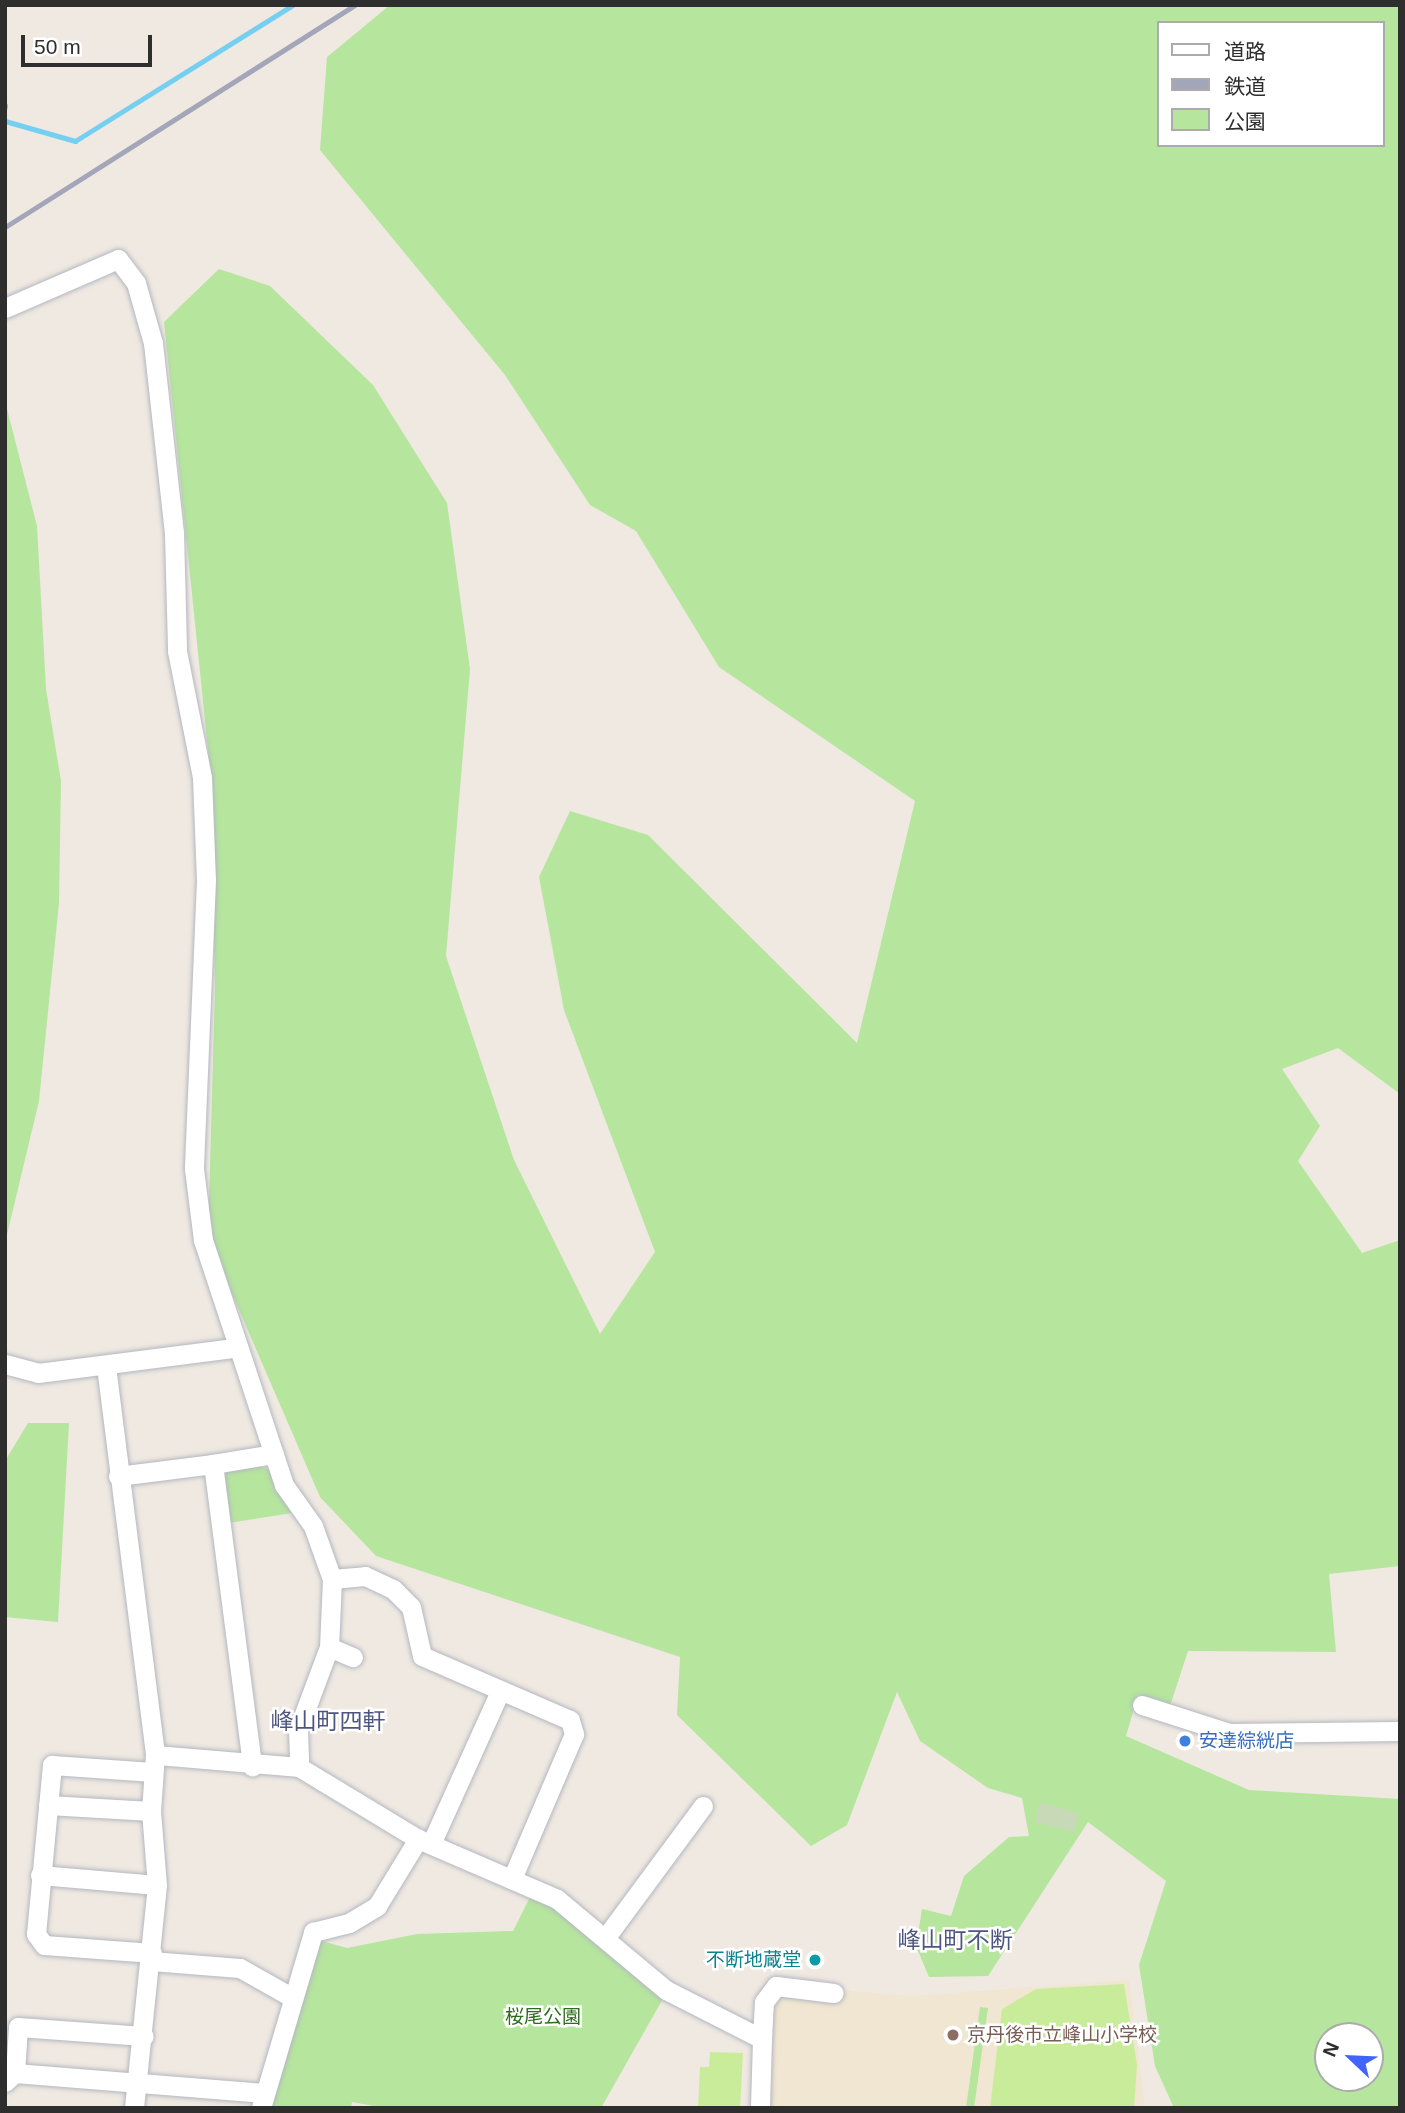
<!DOCTYPE html>
<meta charset="utf-8">
<style>
body{margin:0}
#map{position:relative;width:1405px;height:2113px;overflow:hidden;background:#efe9e1;font-family:Arial,"Noto Sans JP",sans-serif}
div>[style]{position:absolute}
.education>*{inset:0;background:#f0e6d1}
.green>*{inset:0;background:#b6e59e}
.cemetery>*{inset:0;background:#c8d9b8}
.pitch>*{inset:0;background:#c9ec9a}
.stream>*{height:5px;margin:-2.5px;padding:0 2.5px;transform-origin:2.5px;border-radius:2.5px;background:#75cff0}
.roads{filter:drop-shadow(0 0 2px #b4b7c1) drop-shadow(0 0 2px #b4b7c1)}
.minor>*{height:19px;margin:-9.5px;padding:0 9.5px;transform-origin:9.5px;border-radius:9.5px;background:#fff}
.rail>*{height:5px;margin:-2.5px;padding:0 2.5px;transform-origin:2.5px;border-radius:2.5px;background:#a3a6b8}
.dots>*{width:19px;height:19px;translate:-50% -50%;box-sizing:border-box;border:4px solid #fff;border-radius:50%}
span{translate:-50% -50%;white-space:nowrap;text-align:center;line-height:1.15;-webkit-text-stroke:5px #fff;paint-order:stroke}
.shop-label{font-size:19px;color:#366cbe}
.left{translate:0 -50%;text-align:left}
.culture-label{font-size:19px;color:#0d838f}
.right{translate:-100% -50%;text-align:right}
.park-label{font-size:19px;color:#2c6e1b}
.education-label{font-size:19px;color:#785e54}
.quarter-label{font-size:23px;color:#4d5680}
.frame{position:absolute;inset:0;border:7px solid #2e2e2e;pointer-events:none}
.legend{position:absolute;left:1157px;top:21px;width:228px;height:126px;box-sizing:border-box;background:#fff;border:2px solid #ababab;margin:0;padding:9px 12px;list-style:none;font-size:21px;color:#2e2e2e}
.legend li{display:flex;align-items:center;gap:14px;height:35px}
.legend b{width:35px;border:2px solid #ababab}
.north{position:absolute;left:1314px;top:2022px;width:70px;height:70px;box-sizing:border-box;background:#fff;border:2px solid #ababab;border-radius:50%;rotate:293deg;font-size:19px;font-weight:700;line-height:28px;text-align:center;color:#2e2e2e}
.north::after{content:'';display:block;margin:auto;width:24px;height:32px;background:#4264fb;clip-path:polygon(50% 0,100% 100%,50% 72%,0 100%)}
.scale{position:absolute;left:21px;top:35px;width:131px;height:32px;box-sizing:border-box;border:4px solid #2e2e2e;border-top:0;padding-left:9px;font-size:21px;line-height:24px;white-space:nowrap;color:#2e2e2e;-webkit-text-stroke:5px #fff;paint-order:stroke}
</style>
<div id="map">
<div class="education">
<i style="clip-path:polygon(1129px 1980px,1145px 2108px,766px 2108px,769px 2005px,778px 1993px,836px 1990px,912px 1996px)"></i>
</div>
<div class="green">
<i style="clip-path:polygon(evenodd,390px 5px,1400px 5px,1400px 1094px,1338px 1048px,1282px 1069px,1320px 1126px,1298px 1161px,1362px 1253px,1400px 1240px,1400px 1566px,1329px 1574px,1336px 1652px,1188px 1651px,1170px 1706px,1138px 1695px,1126px 1736px,1249px 1790px,1400px 1799px,1400px 2108px,1174px 2108px,1155px 2066px,1139px 1965px,1166px 1881px,1088px 1822px,988px 1976px,929px 1977px,916px 1946px,922px 1909px,951px 1916px,964px 1876px,1009px 1837px,1029px 1836px,1022px 1798px,988px 1788px,920px 1741px,897px 1692px,847px 1825px,811px 1846px,677px 1715px,680px 1657px,376px 1556px,320px 1497px,208px 1238px,215px 988px,211px 779px,164px 322px,219px 269px,270px 286px,373px 385px,447px 503px,470px 669px,446px 956px,514px 1160px,600px 1334px,655px 1252px,564px 1010px,539px 877px,570px 811px,648px 835px,857px 1043px,915px 801px,719px 667px,636px 531px,590px 505px,505px 375px,320px 150px,327px 57px,390px 5px,1158px 23px,1382px 23px,1382px 145px,1158px 145px,1158px 23px,390px 5px,1328px 2036px,1370px 2036px,1370px 2078px,1328px 2078px,1328px 2036px)"></i>
<i style="clip-path:polygon(5px 401px,37px 526px,46px 689px,61px 781px,59px 903px,39px 1101px,5px 1243px)"></i>
<i style="clip-path:polygon(28px 1423px,69px 1423px,58px 1622px,5px 1617px,5px 1461px)"></i>
<i style="clip-path:polygon(256px 1465px,273px 1471px,292px 1513px,228px 1523px,224px 1477px,228px 1470px)"></i>
<i style="clip-path:polygon(531px 1895px,554px 1906px,664px 1997px,601px 2108px,384px 2108px,352px 2102px,351px 2108px,268px 2108px,318px 1940px,347px 1948px,417px 1934px,513px 1931px)"></i>
<i style="clip-path:polygon(980px 2007px,988px 2008px,974px 2108px,966px 2108px)"></i>
</div>
<div class="cemetery">
<i style="clip-path:polygon(1040px 1803px,1079px 1813px,1074px 1832px,1035px 1822px)"></i>
</div>
<div class="pitch">
<i style="clip-path:polygon(1124px 1984px,1137px 2065px,1134px 2108px,990px 2108px,1002px 2009px,1036px 1989px)"></i>
<i style="clip-path:polygon(710px 2052px,743px 2053px,740px 2108px,698px 2108px,700px 2067px,709px 2067px)"></i>
</div>
<div class="stream">
<i style="left:5px;top:105px;width:2px;rotate:90deg"></i>
<i style="left:5px;top:121px;width:73px;rotate:15.9deg"></i>
<i style="left:75px;top:141px;width:257px;rotate:-32deg"></i>
</div>
<div class="roads">
<div class="minor">
<i style="left:5px;top:308px;width:123px;rotate:-23.4deg"></i>
<i style="left:118px;top:259px;width:30px;rotate:53deg"></i>
<i style="left:136px;top:283px;width:62px;rotate:74.2deg"></i>
<i style="left:153px;top:343px;width:191px;rotate:83.7deg"></i>
<i style="left:174px;top:533px;width:118px;rotate:88.5deg"></i>
<i style="left:177px;top:651px;width:128px;rotate:78.8deg"></i>
<i style="left:202px;top:777px;width:103px;rotate:87.8deg"></i>
<i style="left:206px;top:880px;width:289px;rotate:92.4deg"></i>
<i style="left:194px;top:1169px;width:72px;rotate:82.8deg"></i>
<i style="left:203px;top:1240px;width:258px;rotate:71.7deg"></i>
<i style="left:284px;top:1485px;width:50px;rotate:54.7deg"></i>
<i style="left:313px;top:1526px;width:56px;rotate:70.3deg"></i>
<i style="left:332px;top:1579px;width:68px;rotate:92.5deg"></i>
<i style="left:329px;top:1647px;width:89px;rotate:110.5deg"></i>
<i style="left:298px;top:1730px;width:37px;rotate:88deg"></i>
<i style="left:299px;top:1767px;width:144px;rotate:-175.2deg"></i>
<i style="left:5px;top:1364px;width:34px;rotate:15deg"></i>
<i style="left:38px;top:1373px;width:198px;rotate:-7.3deg"></i>
<i style="left:106px;top:1366px;width:392px;rotate:82.8deg"></i>
<i style="left:155px;top:1755px;width:56px;rotate:94.1deg"></i>
<i style="left:151px;top:1811px;width:74px;rotate:85.4deg"></i>
<i style="left:157px;top:1885px;width:224px;rotate:95.9deg"></i>
<i style="left:213px;top:1464px;width:62px;rotate:-9.3deg"></i>
<i style="left:118px;top:1476px;width:96px;rotate:-7.2deg"></i>
<i style="left:213px;top:1464px;width:305px;rotate:82.6deg"></i>
<i style="left:332px;top:1579px;width:33px;rotate:-5deg"></i>
<i style="left:365px;top:1576px;width:31px;rotate:25deg"></i>
<i style="left:393px;top:1589px;width:25px;rotate:45deg"></i>
<i style="left:411px;top:1607px;width:50px;rotate:77.3deg"></i>
<i style="left:422px;top:1656px;width:161px;rotate:23.4deg"></i>
<i style="left:570px;top:1720px;width:15px;rotate:74deg"></i>
<i style="left:574px;top:1734px;width:158px;rotate:113.2deg"></i>
<i style="left:329px;top:1647px;width:26px;rotate:23deg"></i>
<i style="left:1142px;top:1705px;width:91px;rotate:17.8deg"></i>
<i style="left:1229px;top:1733px;width:171px;rotate:-0.7deg"></i>
<i style="left:299px;top:1767px;width:139px;rotate:31.2deg"></i>
<i style="left:418px;top:1839px;width:151px;rotate:23.3deg"></i>
<i style="left:557px;top:1899px;width:142px;rotate:39.9deg"></i>
<i style="left:666px;top:1990px;width:108px;rotate:27deg"></i>
<i style="left:762px;top:2039px;width:69px;rotate:91.7deg"></i>
<i style="left:48px;top:1805px;width:103px;rotate:3.3deg"></i>
<i style="left:431px;top:1844px;width:168px;rotate:-65.7deg"></i>
<i style="left:40px;top:1875px;width:117px;rotate:4.9deg"></i>
<i style="left:606px;top:1937px;width:163px;rotate:-53.5deg"></i>
<i style="left:152px;top:1953px;width:108px;rotate:-175.8deg"></i>
<i style="left:44px;top:1945px;width:14px;rotate:-126deg"></i>
<i style="left:36px;top:1934px;width:170px;rotate:-84.6deg"></i>
<i style="left:52px;top:1765px;width:101px;rotate:4deg"></i>
<i style="left:151px;top:1961px;width:89px;rotate:4.5deg"></i>
<i style="left:240px;top:1968px;width:61px;rotate:29.5deg"></i>
<i style="left:762px;top:2039px;width:37px;rotate:-87deg"></i>
<i style="left:764px;top:2002px;width:20px;rotate:-53deg"></i>
<i style="left:776px;top:1986px;width:58px;rotate:6.9deg"></i>
<i style="left:15px;top:2073px;width:46px;rotate:-86.3deg"></i>
<i style="left:18px;top:2027px;width:126px;rotate:4.1deg"></i>
<i style="left:5px;top:2082px;width:13px;rotate:-42deg"></i>
<i style="left:15px;top:2073px;width:250px;rotate:4.6deg"></i>
<i style="left:261px;top:2108px;width:184px;rotate:-73.5deg"></i>
<i style="left:313px;top:1932px;width:37px;rotate:-14deg"></i>
<i style="left:349px;top:1923px;width:33px;rotate:-31deg"></i>
<i style="left:377px;top:1906px;width:79px;rotate:-58.5deg"></i>
</div>
</div>
<div class="rail">
<i style="left:5px;top:227px;width:414px;rotate:-32.4deg"></i>
</div>
<div class="dots">
<i style="left:1185px;top:1741px;background:#3f7fe0"></i>
<i style="left:815px;top:1960px;background:#0f9aa8"></i>
<i style="left:953px;top:2035px;background:#8d6e63"></i>
</div>
<div class="shop-label">
<span class="left" style="left:1199px;top:1741px">安達綜絖店</span>
</div>
<div class="culture-label">
<span class="right" style="left:801px;top:1960px">不断地蔵堂</span>
</div>
<div class="park-label">
<span style="left:543px;top:2017px">桜尾公園</span>
</div>
<div class="education-label">
<span class="left" style="left:967px;top:2035px">京丹後市立峰山小学校</span>
</div>
<div class="quarter-label">
<span style="left:328px;top:1721px">峰山町四軒</span>
<span style="left:955px;top:1940px">峰山町不断</span>
</div>
<div class="frame"></div>
<ul class="legend">
<li><b style="height:9px;background:#fff"></b>道路</li>
<li><b style="height:9px;background:#a3a6b8"></b>鉄道</li>
<li><b style="height:19px;background:#b6e59e"></b>公園</li>
</ul>
<div class="north">N</div>
<div class="scale">50 m</div>
</div>
